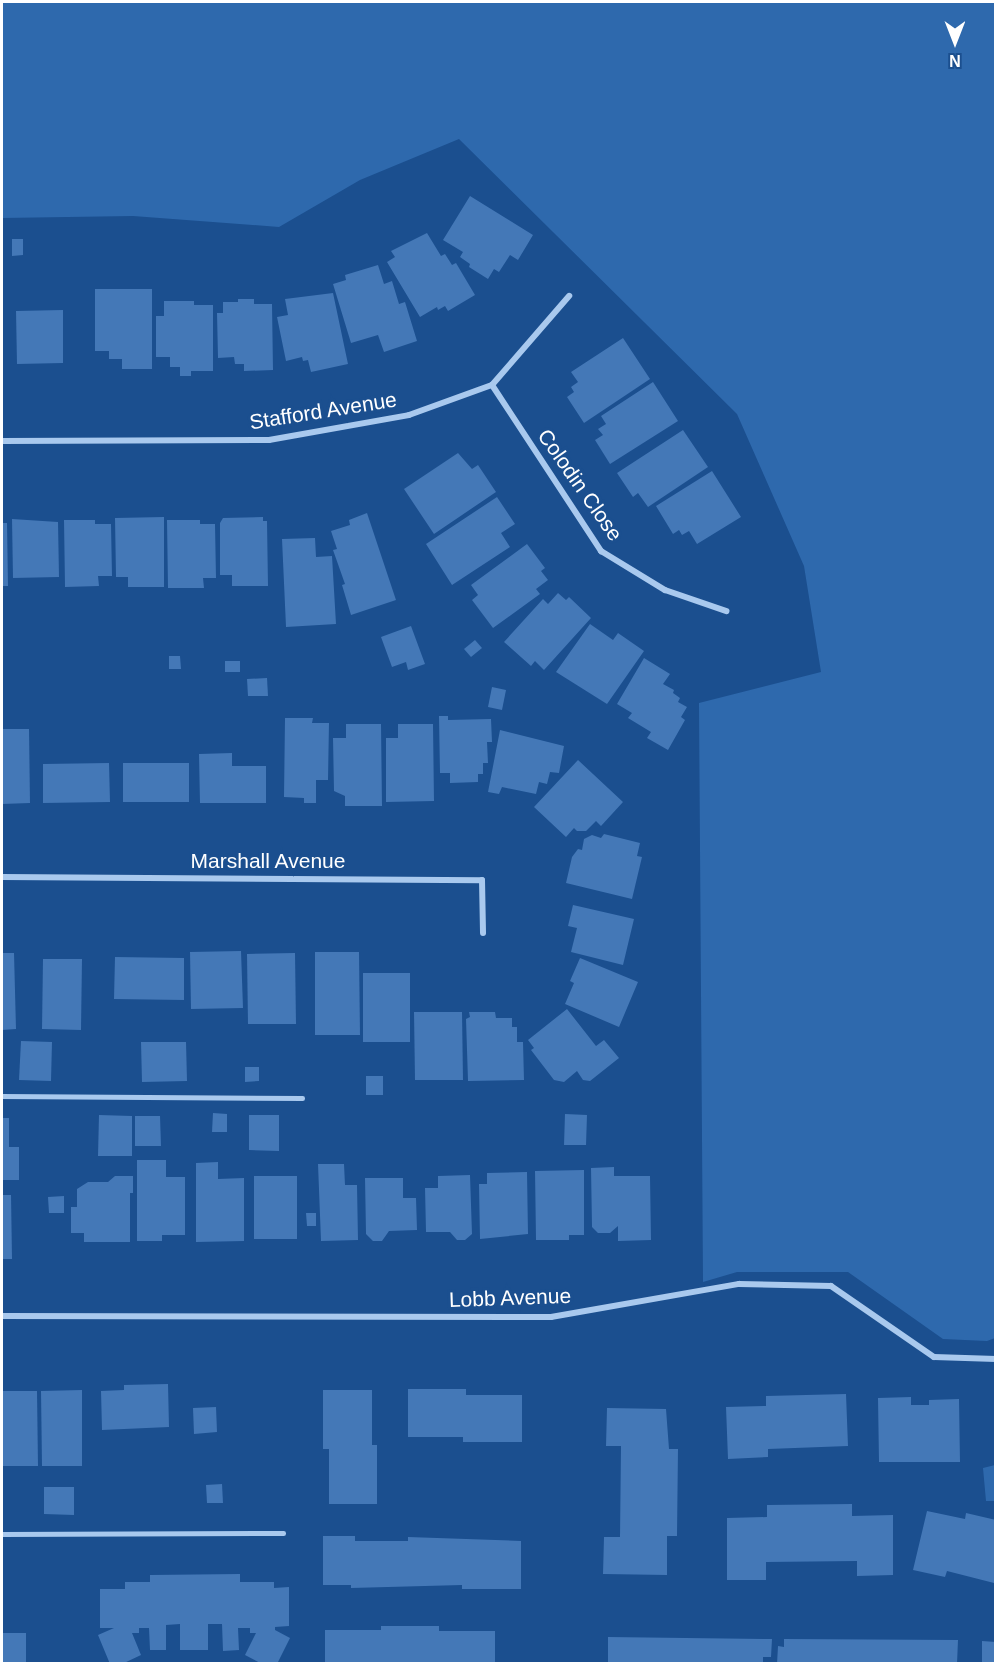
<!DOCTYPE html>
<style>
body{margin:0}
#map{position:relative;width:997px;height:1665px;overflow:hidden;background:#1b4f8f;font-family:Arial,sans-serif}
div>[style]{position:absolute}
.green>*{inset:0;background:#2e69ad}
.building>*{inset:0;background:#4478b7}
.lane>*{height:4.5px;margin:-2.25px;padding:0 2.25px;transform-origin:2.25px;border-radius:2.25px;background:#a9c9ee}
.street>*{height:6px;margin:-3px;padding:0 3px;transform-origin:3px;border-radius:3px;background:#a9c9ee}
span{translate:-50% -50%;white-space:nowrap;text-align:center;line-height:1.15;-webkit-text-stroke:6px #1b4f8f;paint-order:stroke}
.street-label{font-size:21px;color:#fff}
.frame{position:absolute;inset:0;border:3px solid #fff;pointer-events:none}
.north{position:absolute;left:925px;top:12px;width:60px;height:60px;-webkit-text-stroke:4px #1b4f8f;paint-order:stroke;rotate:180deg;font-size:16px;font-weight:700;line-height:24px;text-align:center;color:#fff}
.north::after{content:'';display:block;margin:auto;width:21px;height:27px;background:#fff;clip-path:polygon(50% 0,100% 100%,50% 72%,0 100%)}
</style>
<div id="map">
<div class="green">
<i style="clip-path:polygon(2px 2px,995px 2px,995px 1338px,987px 1341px,943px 1339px,848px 1272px,737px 1272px,703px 1282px,699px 703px,821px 672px,804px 566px,737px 414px,459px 139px,360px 180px,279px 227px,133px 216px,2px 218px)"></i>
<i style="clip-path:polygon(995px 1465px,995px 1501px,986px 1501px,983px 1468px)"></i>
</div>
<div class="building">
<i style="clip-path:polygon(470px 196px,533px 235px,518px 260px,510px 255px,499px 272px,494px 269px,488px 279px,469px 267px,470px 264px,460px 257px,463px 252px,443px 240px)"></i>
<i style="clip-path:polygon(427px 233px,441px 256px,445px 254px,452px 265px,456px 263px,475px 295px,448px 311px,445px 306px,438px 310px,437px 307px,420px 317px,387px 262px,395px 257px,391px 251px)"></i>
<i style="clip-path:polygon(12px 239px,23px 239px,23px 255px,12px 256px)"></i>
<i style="clip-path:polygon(378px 265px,384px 284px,392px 281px,399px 304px,405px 302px,417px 341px,384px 352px,378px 335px,351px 343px,333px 284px,346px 280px,345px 275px)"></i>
<i style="clip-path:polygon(95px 289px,152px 289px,152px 369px,122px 369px,122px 359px,109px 359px,109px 351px,95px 351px)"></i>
<i style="clip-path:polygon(333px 293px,348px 364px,311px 372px,308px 360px,303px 361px,302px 357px,286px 361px,277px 317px,288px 315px,285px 299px)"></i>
<i style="clip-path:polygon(238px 299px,254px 299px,254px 304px,272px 304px,273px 370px,244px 371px,244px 364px,235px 364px,234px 357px,218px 358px,217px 313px,223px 313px,223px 302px,238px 302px)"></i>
<i style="clip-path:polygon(164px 301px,194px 301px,194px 305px,213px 305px,213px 371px,191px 371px,191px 376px,180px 376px,180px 367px,170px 367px,170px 357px,156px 357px,156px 316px,164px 316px)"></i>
<i style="clip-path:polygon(63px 310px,63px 363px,17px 364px,16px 311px)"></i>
<i style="clip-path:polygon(623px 338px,650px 379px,584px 423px,567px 397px,574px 392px,571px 387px,578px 382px,571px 372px)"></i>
<i style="clip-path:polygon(653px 382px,678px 421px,610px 464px,595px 440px,603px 435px,598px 429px,606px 424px,601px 416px)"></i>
<i style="clip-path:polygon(683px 430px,708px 467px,648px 507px,638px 493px,633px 497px,617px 473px)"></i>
<i style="clip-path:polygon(458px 453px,472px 469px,478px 465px,496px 492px,434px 534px,404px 489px)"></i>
<i style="clip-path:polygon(712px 471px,741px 517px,697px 544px,689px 531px,682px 535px,679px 530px,673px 534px,656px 506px)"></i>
<i style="clip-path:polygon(497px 497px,515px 524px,501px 533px,510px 547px,452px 585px,426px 544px)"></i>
<i style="clip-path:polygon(367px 513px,396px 600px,351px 615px,342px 585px,345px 584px,333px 550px,337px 549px,331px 531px,350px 525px,349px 520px)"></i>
<i style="clip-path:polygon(164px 517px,164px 587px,128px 587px,128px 577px,116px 577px,115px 518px)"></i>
<i style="clip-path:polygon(263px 517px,263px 521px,267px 521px,268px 586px,232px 586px,232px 575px,220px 575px,220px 523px,223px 518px)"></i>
<i style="clip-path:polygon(12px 519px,58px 522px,59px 577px,13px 578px)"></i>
<i style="clip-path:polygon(64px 520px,95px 520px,95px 524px,111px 524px,112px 576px,98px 576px,99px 586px,65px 587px)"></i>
<i style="clip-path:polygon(167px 520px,200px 520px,200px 524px,215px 524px,216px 578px,203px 578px,204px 588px,168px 588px)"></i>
<i style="clip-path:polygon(2px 523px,7px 523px,8px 586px,2px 586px)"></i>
<i style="clip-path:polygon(315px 538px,316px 557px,332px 556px,336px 624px,286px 627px,282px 539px)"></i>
<i style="clip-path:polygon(527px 544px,545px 568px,541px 571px,548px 580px,536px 589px,540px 594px,493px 628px,472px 600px,478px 595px,471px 585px)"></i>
<i style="clip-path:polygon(558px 593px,566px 600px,569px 597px,591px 618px,544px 670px,535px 661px,531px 666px,504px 642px,543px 599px,548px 604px)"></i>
<i style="clip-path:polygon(590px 624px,613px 640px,618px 633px,644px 651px,607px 704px,556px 672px)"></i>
<i style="clip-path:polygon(411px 626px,425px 664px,408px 670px,406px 662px,392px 667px,381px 637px)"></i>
<i style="clip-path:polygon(475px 640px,482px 648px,471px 657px,464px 649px)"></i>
<i style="clip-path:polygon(169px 656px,180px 656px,181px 669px,169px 669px)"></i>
<i style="clip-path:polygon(644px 658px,670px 674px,663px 684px,674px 690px,673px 693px,680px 698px,678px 702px,687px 707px,681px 717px,685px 720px,668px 750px,647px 738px,651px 732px,628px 718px,632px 713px,617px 704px)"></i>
<i style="clip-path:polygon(225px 661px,240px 661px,240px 672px,225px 672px)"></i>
<i style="clip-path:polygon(267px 678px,268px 696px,248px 696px,247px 679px)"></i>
<i style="clip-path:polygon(492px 687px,506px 690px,502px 710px,488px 707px)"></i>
<i style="clip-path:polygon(439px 716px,448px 716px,448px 720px,491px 719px,492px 742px,487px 742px,488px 763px,483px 763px,483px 774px,478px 774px,478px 782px,450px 783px,450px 773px,440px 773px)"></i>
<i style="clip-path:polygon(285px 718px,313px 718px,312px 723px,329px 723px,328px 780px,316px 780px,316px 803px,304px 803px,304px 798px,284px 797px)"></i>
<i style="clip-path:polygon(346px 724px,381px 724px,382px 806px,345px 806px,345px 796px,334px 791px,333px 738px,346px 738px)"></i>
<i style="clip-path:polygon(398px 724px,433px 724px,434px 801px,386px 802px,386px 738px,398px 738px)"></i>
<i style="clip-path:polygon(2px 729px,29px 729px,30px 803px,2px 804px)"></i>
<i style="clip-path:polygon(500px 730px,564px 746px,559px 773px,550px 772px,547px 784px,539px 782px,536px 794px,502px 787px,499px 794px,488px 792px)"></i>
<i style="clip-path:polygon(232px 753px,232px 766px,266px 766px,266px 803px,200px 803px,199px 754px)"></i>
<i style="clip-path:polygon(578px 760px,623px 802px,601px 826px,596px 821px,586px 831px,577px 831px,574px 828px,566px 837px,534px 807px)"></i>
<i style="clip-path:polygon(109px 763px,110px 802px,43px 803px,43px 764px)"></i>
<i style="clip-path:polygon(123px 763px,189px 763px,189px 802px,123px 802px)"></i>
<i style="clip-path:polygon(604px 834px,640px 843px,637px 856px,642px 857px,632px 899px,566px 883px,572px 857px,578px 849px,582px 850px,584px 839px,592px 835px,601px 838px)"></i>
<i style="clip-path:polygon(573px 905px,634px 919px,623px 965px,571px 952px,577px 928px,568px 926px)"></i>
<i style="clip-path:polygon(241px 951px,243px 1008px,191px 1009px,190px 952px)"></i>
<i style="clip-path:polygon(315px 952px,359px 952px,360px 1035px,315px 1035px)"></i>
<i style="clip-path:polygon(2px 953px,14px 953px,16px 1029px,2px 1030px)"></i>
<i style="clip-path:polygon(295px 953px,296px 1024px,248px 1024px,247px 954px)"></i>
<i style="clip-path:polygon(115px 957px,184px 958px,184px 1000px,114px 999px)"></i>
<i style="clip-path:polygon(580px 958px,638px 982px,619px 1027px,565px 1004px,574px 983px,570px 981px)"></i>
<i style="clip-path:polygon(43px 959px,82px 959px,81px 1030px,42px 1029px)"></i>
<i style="clip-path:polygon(363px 973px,410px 973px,410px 1042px,363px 1042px)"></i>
<i style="clip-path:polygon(567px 1009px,596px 1046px,604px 1040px,619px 1058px,590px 1081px,583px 1080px,577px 1071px,564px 1082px,554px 1080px,531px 1050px,534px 1048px,528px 1040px)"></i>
<i style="clip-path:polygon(414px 1012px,462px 1012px,463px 1080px,415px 1080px)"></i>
<i style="clip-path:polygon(469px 1012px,495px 1012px,496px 1018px,512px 1018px,512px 1027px,517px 1027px,517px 1042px,523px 1042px,524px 1080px,468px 1081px,466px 1019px,470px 1017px)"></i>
<i style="clip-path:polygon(21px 1041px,52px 1042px,51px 1081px,19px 1080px)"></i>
<i style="clip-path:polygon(141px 1042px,186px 1042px,187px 1081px,142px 1082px)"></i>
<i style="clip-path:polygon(245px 1067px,259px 1067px,259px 1081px,245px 1082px)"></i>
<i style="clip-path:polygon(366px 1076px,383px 1076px,383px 1095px,366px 1095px)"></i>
<i style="clip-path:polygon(213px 1113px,227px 1114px,227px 1132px,212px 1132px)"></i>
<i style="clip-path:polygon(565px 1114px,587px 1115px,586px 1145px,564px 1145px)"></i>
<i style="clip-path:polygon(99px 1115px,132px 1116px,132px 1156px,98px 1156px)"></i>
<i style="clip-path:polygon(249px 1115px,279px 1115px,279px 1151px,249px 1150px)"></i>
<i style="clip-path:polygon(135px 1116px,160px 1116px,161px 1146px,135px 1146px)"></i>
<i style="clip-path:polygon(2px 1118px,9px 1118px,9px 1147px,19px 1147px,19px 1180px,2px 1180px)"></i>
<i style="clip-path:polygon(137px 1160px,166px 1160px,166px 1177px,185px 1177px,185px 1235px,162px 1235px,162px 1241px,137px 1241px)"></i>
<i style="clip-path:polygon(218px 1162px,218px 1179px,244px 1178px,244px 1241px,196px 1242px,196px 1163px)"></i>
<i style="clip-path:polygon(318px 1164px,344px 1164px,345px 1185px,357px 1185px,358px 1240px,321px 1241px)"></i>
<i style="clip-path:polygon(614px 1167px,614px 1176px,650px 1176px,651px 1240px,618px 1241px,618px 1226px,610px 1233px,598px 1233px,592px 1227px,591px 1168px)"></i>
<i style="clip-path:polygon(584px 1170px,584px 1235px,569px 1235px,569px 1240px,536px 1240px,535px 1171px)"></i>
<i style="clip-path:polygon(527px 1172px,528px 1234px,480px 1239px,479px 1184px,487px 1184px,487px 1173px)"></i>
<i style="clip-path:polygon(470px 1175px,472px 1234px,465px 1240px,457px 1240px,450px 1232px,426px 1232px,425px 1188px,438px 1188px,438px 1176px)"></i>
<i style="clip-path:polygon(115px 1176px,133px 1176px,133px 1193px,130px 1193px,130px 1242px,84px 1242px,84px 1233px,71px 1233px,71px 1207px,77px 1207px,77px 1189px,88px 1182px,108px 1182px)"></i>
<i style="clip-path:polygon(254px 1176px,297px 1176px,297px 1239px,254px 1239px)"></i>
<i style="clip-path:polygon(365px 1178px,403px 1178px,403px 1198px,416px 1198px,417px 1230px,389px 1231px,382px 1241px,373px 1241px,366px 1234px)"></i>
<i style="clip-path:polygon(2px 1195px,11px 1195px,12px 1259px,2px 1259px)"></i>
<i style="clip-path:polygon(64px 1196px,64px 1213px,49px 1213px,48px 1197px)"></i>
<i style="clip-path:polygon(306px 1213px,316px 1213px,316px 1226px,307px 1226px)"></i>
<i style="clip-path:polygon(168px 1384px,169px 1427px,102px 1430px,101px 1391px,124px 1390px,124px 1385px)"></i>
<i style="clip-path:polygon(408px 1389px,466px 1389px,466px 1395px,522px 1395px,522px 1442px,463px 1442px,463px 1437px,408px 1437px)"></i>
<i style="clip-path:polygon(82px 1390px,82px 1466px,42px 1466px,41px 1391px)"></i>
<i style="clip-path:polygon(323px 1390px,372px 1390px,372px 1445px,377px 1445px,377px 1504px,329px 1504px,329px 1449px,323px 1449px)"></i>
<i style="clip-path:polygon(2px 1391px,37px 1391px,38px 1466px,2px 1466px)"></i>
<i style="clip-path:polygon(846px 1394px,848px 1446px,768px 1449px,768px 1457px,728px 1459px,726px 1407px,766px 1406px,766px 1396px)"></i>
<i style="clip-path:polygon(911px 1397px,911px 1405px,929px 1405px,929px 1400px,959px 1399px,960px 1462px,879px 1462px,878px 1398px)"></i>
<i style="clip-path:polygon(216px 1407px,217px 1432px,194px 1434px,193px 1408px)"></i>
<i style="clip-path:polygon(607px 1408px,666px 1409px,669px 1449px,678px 1449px,677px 1536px,667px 1536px,667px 1575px,603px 1574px,604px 1537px,620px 1537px,621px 1446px,606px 1446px)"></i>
<i style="clip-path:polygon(222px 1484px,223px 1503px,207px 1503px,206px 1485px)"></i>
<i style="clip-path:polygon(44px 1487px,74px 1487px,74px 1515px,44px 1514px)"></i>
<i style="clip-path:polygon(852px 1504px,852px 1516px,893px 1515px,893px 1575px,857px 1576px,857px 1561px,766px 1562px,766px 1580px,727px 1580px,727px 1518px,767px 1517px,767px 1505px)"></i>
<i style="clip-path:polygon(927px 1511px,965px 1519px,966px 1513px,996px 1520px,994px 1583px,947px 1571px,945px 1577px,913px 1570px)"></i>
<i style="clip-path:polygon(323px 1536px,355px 1536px,355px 1541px,408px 1541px,408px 1537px,521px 1541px,521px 1589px,462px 1589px,462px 1585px,351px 1588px,351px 1585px,323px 1585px)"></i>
<i style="clip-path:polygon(240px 1574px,240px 1582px,274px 1582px,274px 1588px,289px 1587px,289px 1626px,275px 1627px,275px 1630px,290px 1638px,277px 1664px,262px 1664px,245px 1655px,256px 1633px,250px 1633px,250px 1628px,238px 1628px,239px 1650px,223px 1651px,222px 1624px,208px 1624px,208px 1650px,180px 1650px,180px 1624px,166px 1625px,166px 1650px,150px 1650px,149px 1628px,139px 1628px,139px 1633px,132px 1633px,141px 1655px,122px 1664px,110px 1664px,98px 1635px,114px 1628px,100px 1628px,100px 1589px,125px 1589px,125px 1582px,150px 1582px,150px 1575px)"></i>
<i style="clip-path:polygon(381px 1626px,439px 1626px,439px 1631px,495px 1631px,495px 1664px,325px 1664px,325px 1630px,381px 1630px)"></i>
<i style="clip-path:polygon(2px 1633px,26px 1633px,26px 1662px,2px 1664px)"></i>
<i style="clip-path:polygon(608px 1637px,772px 1639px,771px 1657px,763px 1657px,763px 1664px,608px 1664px)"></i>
<i style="clip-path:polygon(784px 1639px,958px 1640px,957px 1664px,777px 1664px,778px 1646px,784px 1647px)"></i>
<i style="clip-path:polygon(982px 1641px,996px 1642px,996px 1664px,982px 1664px)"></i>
</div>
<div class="lane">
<i style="left:2px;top:1096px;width:300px;rotate:0.4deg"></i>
<i style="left:2px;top:1534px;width:281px;rotate:-0.2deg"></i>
</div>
<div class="street">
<i style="left:492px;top:385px;width:199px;rotate:56.7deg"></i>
<i style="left:601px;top:551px;width:75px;rotate:31.4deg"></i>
<i style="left:665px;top:590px;width:65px;rotate:19deg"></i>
<i style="left:2px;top:441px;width:267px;rotate:-0.2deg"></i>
<i style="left:269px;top:440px;width:142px;rotate:-10.1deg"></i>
<i style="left:409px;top:415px;width:88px;rotate:-19.9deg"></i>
<i style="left:492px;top:385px;width:118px;rotate:-49.1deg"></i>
<i style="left:2px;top:877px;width:480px;rotate:0.4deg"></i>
<i style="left:482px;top:880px;width:53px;rotate:88.9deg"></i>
<i style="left:2px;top:1316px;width:549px;rotate:0.1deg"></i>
<i style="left:551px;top:1317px;width:191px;rotate:-10deg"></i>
<i style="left:739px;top:1284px;width:92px;rotate:1.2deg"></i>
<i style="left:831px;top:1286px;width:125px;rotate:34.6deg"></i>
<i style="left:934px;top:1357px;width:62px;rotate:1.8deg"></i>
</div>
<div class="street-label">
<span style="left:323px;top:411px;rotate:-9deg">Stafford Avenue</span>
<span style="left:580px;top:485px;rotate:55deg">Colodin Close</span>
<span style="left:268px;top:861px">Marshall Avenue</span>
<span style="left:510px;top:1298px;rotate:-2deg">Lobb Avenue</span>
</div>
<div class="frame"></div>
<div class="north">N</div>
</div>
